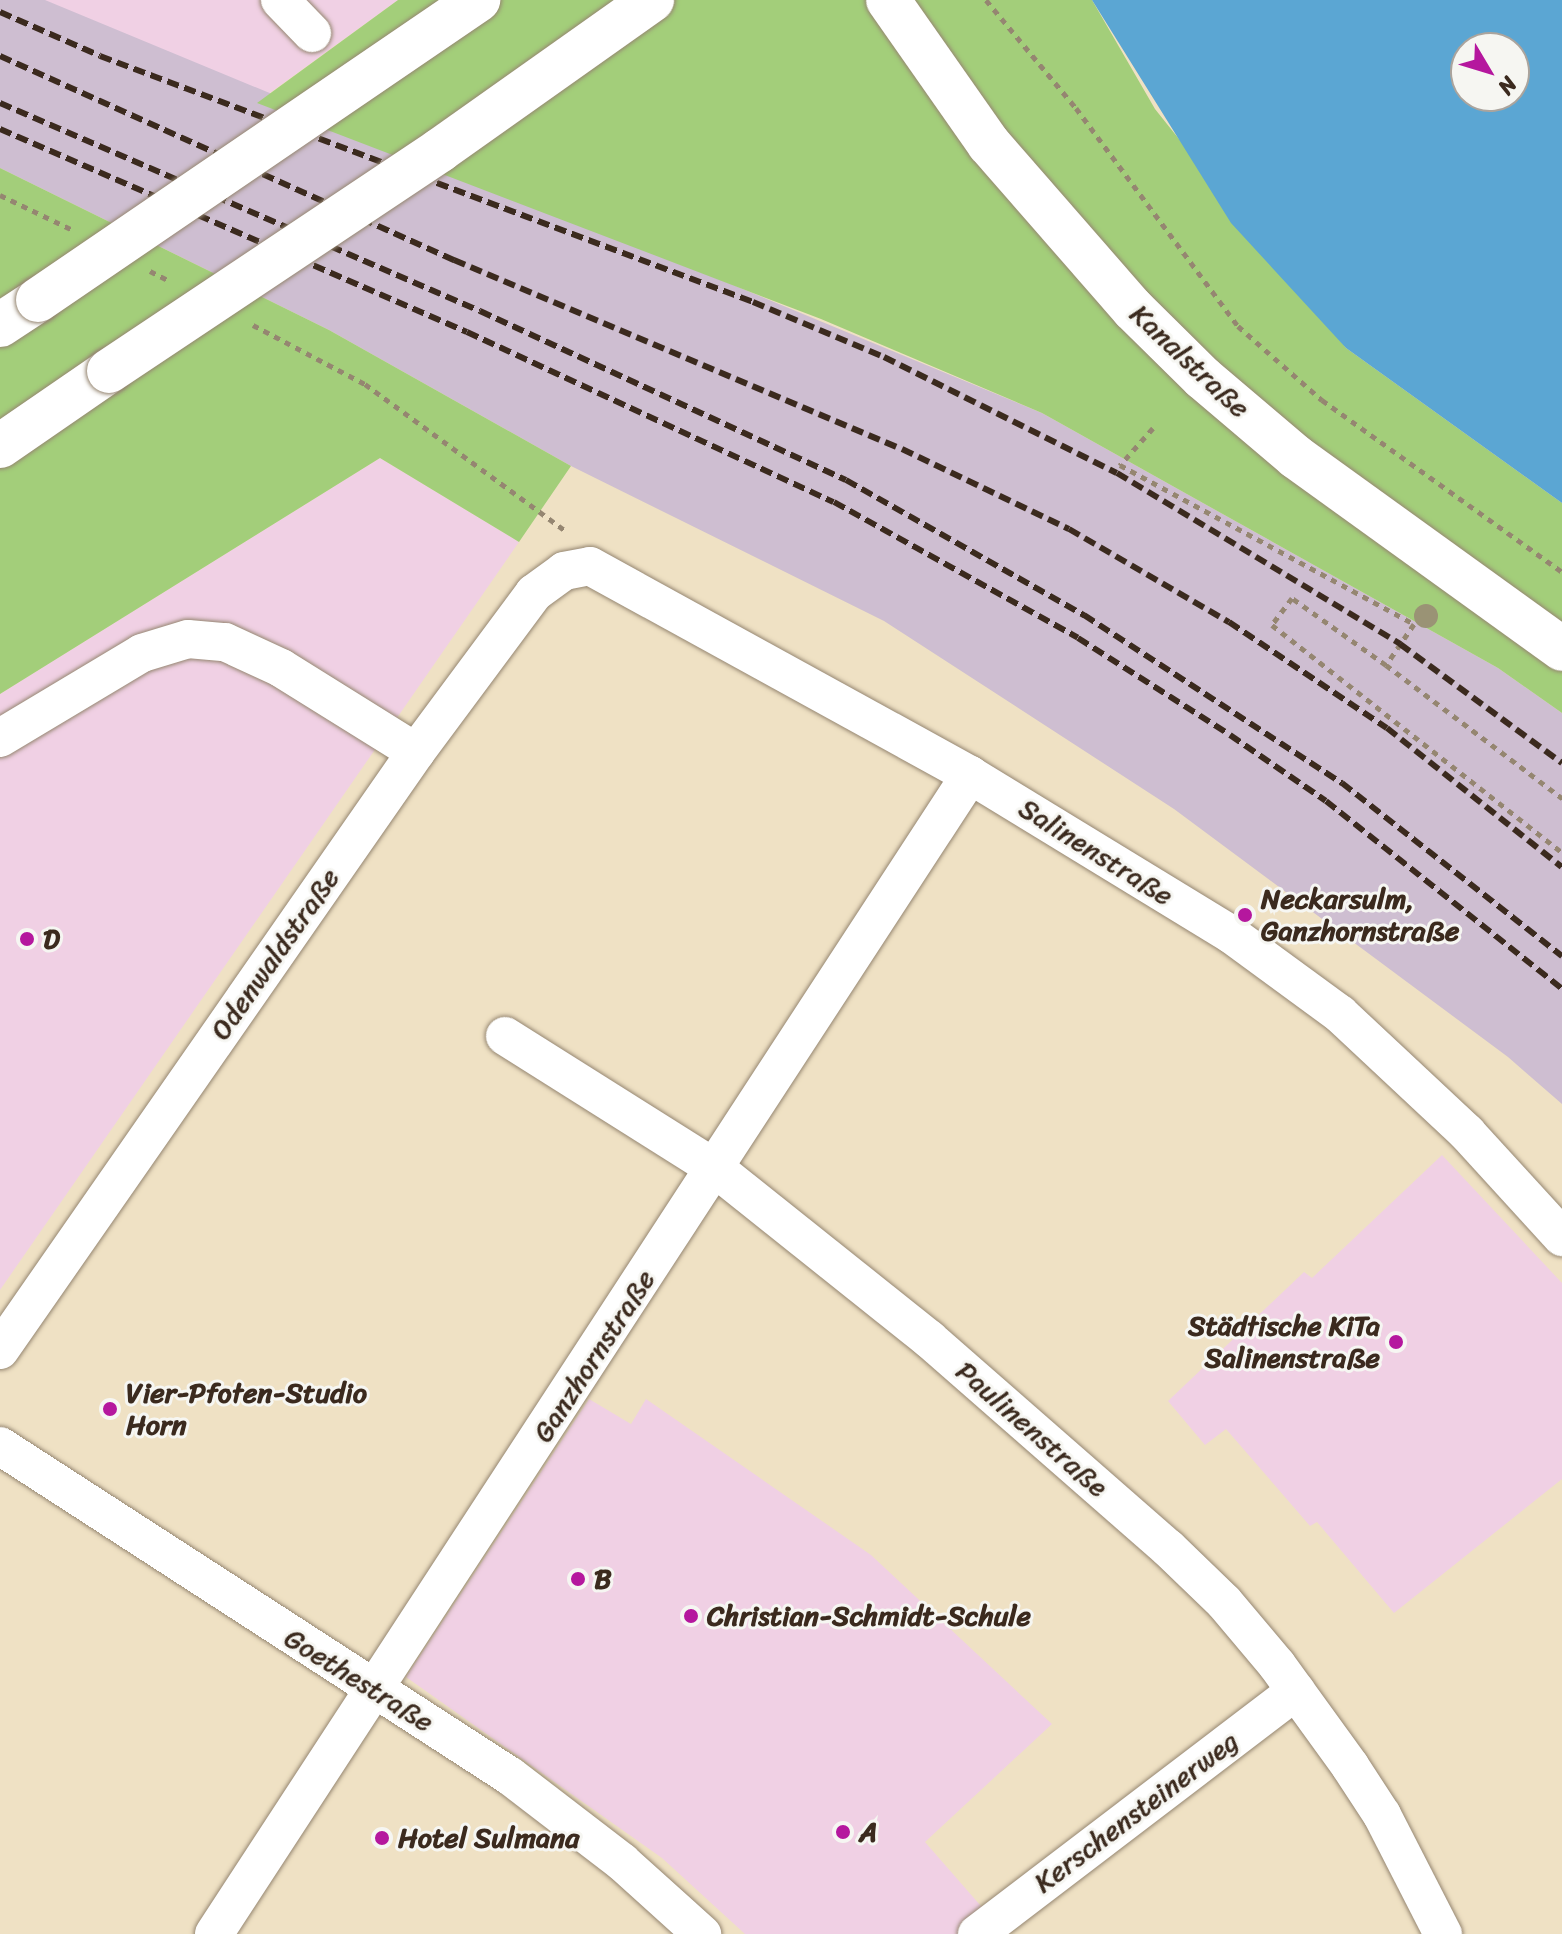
<!DOCTYPE html>
<meta charset="utf-8">
<style>
body{margin:0}
#map{position:relative;width:1562px;height:1934px;overflow:hidden;background:#efe1c4;font-family:Sriracha,sans-serif}
div>[style]{position:absolute}
.built>*{inset:0;background:#f0d0e4}
.industrial>*{inset:0;background:#cebed1}
.green>*{inset:0;background:#a3ce7a}
.water>*{inset:0;background:#5ba6d3}
.path>*{height:5px;margin-top:-2.5px;transform-origin:0;background:repeating-linear-gradient(90deg,#958671 0 6px,transparent 0 12px)}
.roads{filter:drop-shadow(0 0 2px #958671) drop-shadow(0 0 2px #958671)}
.minor>*{height:38px;margin:-19px;padding:0 19px;transform-origin:19px;border-radius:19px;background:#fff}
.major>*{height:44px;margin:-22px;padding:0 22px;transform-origin:22px;border-radius:22px;background:#fff}
.highway>*{height:44px;margin:-22px;padding:0 22px;transform-origin:22px;border-radius:22px;background:#fff}
.rail>*{height:6px;margin-top:-3px;transform-origin:0;background:repeating-linear-gradient(90deg,#3b2a1e 0 12px,transparent 0 18px)}
.bridges{filter:drop-shadow(0 0 2px #958671) drop-shadow(0 0 2px #958671)}
.highway-bridge>*{height:44px;margin:-22px;padding:0 22px;transform-origin:22px;border-radius:22px;background:#fff}
.trees>*{width:24px;height:24px;margin:-12px;border-radius:50%;background:#9a9375}
.dots>*{width:22px;height:22px;translate:-50% -50%;box-sizing:border-box;border:4px solid #f6f6f2;border-radius:50%}
span{translate:-50% -50%;white-space:nowrap;text-align:center;line-height:1.15;-webkit-text-stroke:6px #f6f6f2;paint-order:stroke}
.street-label{font-size:28px;color:#3b2a1e}
.poi-label{font-size:28px;color:#3b2a1e;font-weight:700}
.left{translate:0 -50%;text-align:left}
.right{translate:-100% -50%;text-align:right}
.north{position:absolute;left:1450px;top:32px;width:80px;height:80px;box-sizing:border-box;background:#f6f6f2;border:2px solid #aba49d;border-radius:50%;rotate:128deg;font-size:22px;font-weight:700;line-height:32px;text-align:center;color:#3b2a1e}
.north::after{content:'';display:block;margin:auto;width:28px;height:36px;background:#b5179e;clip-path:polygon(50% 0,100% 100%,50% 72%,0 100%)}
</style>
<div id="map">
<div class="built">
<i style="clip-path:polygon(31px 0,398px 0,256px 103px)"></i>
<i style="clip-path:polygon(380px 458px,519px 542px,0 1290px,0 694px)"></i>
<i style="clip-path:polygon(1442px 1155px,1562px 1283px,1562px 1479px,1394px 1613px,1317px 1522px,1310px 1526px,1226px 1429px,1205px 1445px,1168px 1401px,1304px 1272px,1312px 1278px)"></i>
<i style="clip-path:polygon(589px 1399px,631px 1424px,646px 1399px,871px 1555px,1052px 1724px,925px 1842px,987px 1913px,962px 1934px,745px 1934px,662px 1858px,406px 1677px)"></i>
</div>
<div class="industrial">
<i style="clip-path:polygon(0 0,45px 0,1042px 413px,1498px 668px,1562px 713px,1562px 1104px,1508px 1057px,1174px 809px,884px 621px,571px 466px,329px 330px,0 168px)"></i>
</div>
<div class="green">
<i style="clip-path:polygon(398px 0,1092px 0,1155px 109px,1346px 348px,1562px 503px,1562px 713px,1498px 668px,1042px 413px,821px 319px,257px 103px)"></i>
<i style="clip-path:polygon(0 168px,329px 330px,571px 466px,519px 542px,380px 458px,0 694px)"></i>
</div>
<div class="water">
<i style="clip-path:polygon(evenodd,1092px 0,1562px 0,1562px 503px,1346px 348px,1231px 223px,1092px 0,1466px 48px,1514px 48px,1514px 96px,1466px 96px,1466px 48px)"></i>
</div>
<div class="path">
<i style="left:986px;top:0;width:141px;rotate:50.2deg"></i>
<i style="left:1076px;top:108px;width:272px;rotate:53.4deg"></i>
<i style="left:1238px;top:326px;width:112px;rotate:41.4deg"></i>
<i style="left:1322px;top:400px;width:295px;rotate:35.6deg"></i>
<i style="left:0;top:195px;width:79px;rotate:25.6deg"></i>
<i style="left:150px;top:271px;width:22px;rotate:27deg"></i>
<i style="left:253px;top:325px;width:127px;rotate:27.8deg"></i>
<i style="left:365px;top:384px;width:250px;rotate:36.2deg"></i>
<i style="left:1153px;top:428px;width:50px;rotate:131.7deg"></i>
<i style="left:1120px;top:465px;width:334px;rotate:28.4deg"></i>
<i style="left:1414px;top:624px;width:50px;rotate:124.3deg"></i>
<i style="left:1386px;top:665px;width:115px;rotate:-144.5deg"></i>
<i style="left:1292px;top:598px;width:34px;rotate:127deg"></i>
<i style="left:1272px;top:625px;width:368px;rotate:38.1deg"></i>
<i style="left:1386px;top:665px;width:221px;rotate:37.1deg"></i>
</div>
<div class="roads">
<div class="minor">
<i style="left:280px;top:0;width:46px;rotate:45.9deg"></i>
<i style="left:0;top:738px;width:165px;rotate:-30.9deg"></i>
<i style="left:142px;top:653px;width:48px;rotate:-16.9deg"></i>
<i style="left:188px;top:639px;width:37px;rotate:5deg"></i>
<i style="left:225px;top:642px;width:62px;rotate:24.9deg"></i>
<i style="left:281px;top:668px;width:159px;rotate:31.9deg"></i>
<i style="left:505px;top:1036px;width:249px;rotate:32.2deg"></i>
<i style="left:716px;top:1169px;width:273px;rotate:38.6deg"></i>
<i style="left:929px;top:1339px;width:317px;rotate:41.2deg"></i>
<i style="left:1168px;top:1548px;width:78px;rotate:44deg"></i>
<i style="left:1224px;top:1602px;width:82px;rotate:49.9deg"></i>
<i style="left:1277px;top:1665px;width:125px;rotate:54.1deg"></i>
<i style="left:1350px;top:1766px;width:59px;rotate:56.9deg"></i>
<i style="left:1382px;top:1815px;width:134px;rotate:62.9deg"></i>
<i style="left:0;top:1350px;width:728px;rotate:-55.18deg"></i>
<i style="left:416px;top:752px;width:198px;rotate:-53.4deg"></i>
<i style="left:534px;top:593px;width:37px;rotate:-36deg"></i>
<i style="left:564px;top:571px;width:26px;rotate:-11deg"></i>
<i style="left:590px;top:566px;width:434px;rotate:28.8deg"></i>
<i style="left:970px;top:775px;width:307px;rotate:31.4deg"></i>
<i style="left:1232px;top:935px;width:134px;rotate:36.2deg"></i>
<i style="left:1340px;top:1014px;width:174px;rotate:43.1deg"></i>
<i style="left:1467px;top:1133px;width:141px;rotate:47.6deg"></i>
<i style="left:0;top:1446px;width:607px;rotate:32.91deg"></i>
<i style="left:510px;top:1776px;width:141px;rotate:37.5deg"></i>
<i style="left:622px;top:1862px;width:108px;rotate:42deg"></i>
<i style="left:214px;top:1934px;width:1384px;rotate:-56.88deg"></i>
<i style="left:977px;top:1934px;width:401px;rotate:-37.3deg"></i>
</div>
<div class="major">
<i style="left:888px;top:0;width:176px;rotate:55deg"></i>
<i style="left:989px;top:144px;width:219px;rotate:48.9deg"></i>
<i style="left:1133px;top:309px;width:98px;rotate:44.6deg"></i>
<i style="left:1203px;top:378px;width:122px;rotate:40.3deg"></i>
<i style="left:1296px;top:457px;width:328px;rotate:35.8deg"></i>
</div>
<div class="highway">
<i style="left:0;top:325px;width:45px;rotate:-33.3deg"></i>
<i style="left:0;top:446px;width:132px;rotate:-34.5deg"></i>
</div>
</div>
<div class="rail">
<i style="left:0;top:12px;width:109px;rotate:23.7deg"></i>
<i style="left:100px;top:56px;width:698px;rotate:20.64deg"></i>
<i style="left:753px;top:302px;width:142px;rotate:22.8deg"></i>
<i style="left:884px;top:357px;width:260px;rotate:26.5deg"></i>
<i style="left:1117px;top:473px;width:331px;rotate:31.1deg"></i>
<i style="left:1400px;top:644px;width:201px;rotate:36.3deg"></i>
<i style="left:0;top:56px;width:498px;rotate:24.2deg"></i>
<i style="left:454px;top:260px;width:486px;rotate:22.9deg"></i>
<i style="left:902px;top:449px;width:185px;rotate:25.6deg"></i>
<i style="left:1069px;top:529px;width:185px;rotate:30.2deg"></i>
<i style="left:1229px;top:622px;width:190px;rotate:33.9deg"></i>
<i style="left:1387px;top:728px;width:223px;rotate:38.5deg"></i>
<i style="left:0;top:103px;width:523px;rotate:23.43deg"></i>
<i style="left:480px;top:311px;width:403px;rotate:24.8deg"></i>
<i style="left:846px;top:480px;width:274px;rotate:29.6deg"></i>
<i style="left:1084px;top:615px;width:308px;rotate:33.1deg"></i>
<i style="left:1342px;top:783px;width:280px;rotate:38.2deg"></i>
<i style="left:0;top:129px;width:509px;rotate:23.49deg"></i>
<i style="left:467px;top:332px;width:404px;rotate:24.9deg"></i>
<i style="left:834px;top:502px;width:279px;rotate:29.1deg"></i>
<i style="left:1078px;top:638px;width:180px;rotate:32.5deg"></i>
<i style="left:1230px;top:735px;width:116px;rotate:34.5deg"></i>
<i style="left:1326px;top:801px;width:302px;rotate:38.5deg"></i>
</div>
<div class="bridges">
<div class="highway-bridge">
<i style="left:38px;top:300px;width:533px;rotate:-34.29deg"></i>
<i style="left:109px;top:371px;width:398px;rotate:-33.7deg"></i>
<i style="left:440px;top:150px;width:260px;rotate:-35.3deg"></i>
</div>
</div>
<div class="trees">
<i style="left:1426px;top:616px"></i>
</div>
<div class="dots">
<i style="left:1245px;top:915px;background:#b5179e"></i>
<i style="left:27px;top:939px;background:#b5179e"></i>
<i style="left:1396px;top:1342px;background:#b5179e"></i>
<i style="left:110px;top:1409px;background:#b5179e"></i>
<i style="left:578px;top:1579px;background:#b5179e"></i>
<i style="left:691px;top:1616px;background:#b5179e"></i>
<i style="left:843px;top:1832px;background:#b5179e"></i>
<i style="left:382px;top:1838px;background:#b5179e"></i>
</div>
<div class="street-label">
<span style="left:1190px;top:361px;rotate:43deg">Kanalstraße</span>
<span style="left:1096px;top:852px;rotate:32deg">Salinenstraße</span>
<span style="left:275px;top:954px;rotate:-55deg">Odenwaldstraße</span>
<span style="left:594px;top:1356px;rotate:-57deg">Ganzhornstraße</span>
<span style="left:1032px;top:1429px;rotate:41deg">Paulinenstraße</span>
<span style="left:359px;top:1680px;rotate:32deg">Goethestraße</span>
<span style="left:1136px;top:1812px;rotate:-37deg">Kerschensteinerweg</span>
</div>
<div class="poi-label">
<span class="left" style="left:1261px;top:915px">Neckarsulm,<br>Ganzhornstraße</span>
<span class="left" style="left:43px;top:939px">D</span>
<span class="right" style="left:1380px;top:1342px">Städtische KiTa<br>Salinenstraße</span>
<span class="left" style="left:126px;top:1409px">Vier-Pfoten-Studio<br>Horn</span>
<span class="left" style="left:594px;top:1579px">B</span>
<span class="left" style="left:707px;top:1616px">Christian-Schmidt-Schule</span>
<span class="left" style="left:859px;top:1832px">A</span>
<span class="left" style="left:398px;top:1838px">Hotel Sulmana</span>
</div>
<div class="north">N</div>
</div>
